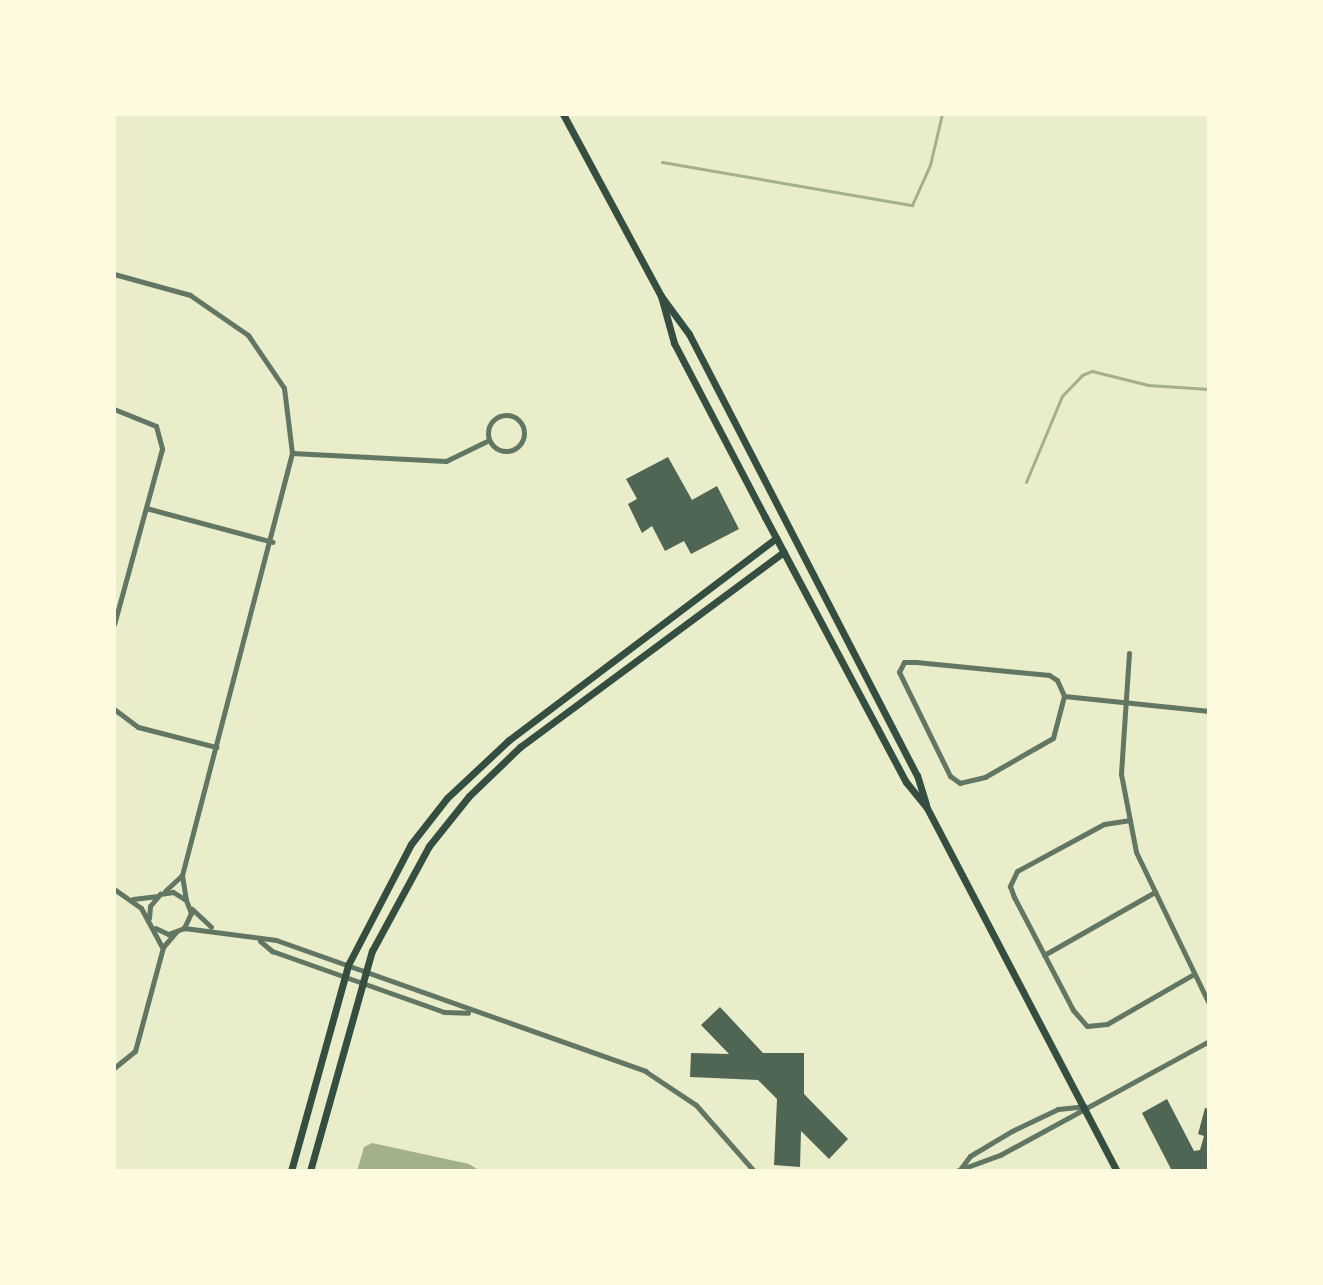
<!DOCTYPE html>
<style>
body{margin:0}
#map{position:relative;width:1323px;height:1285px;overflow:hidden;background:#e9edc9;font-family:"Asap Condensed",sans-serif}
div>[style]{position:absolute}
.water>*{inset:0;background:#a3b18a}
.stream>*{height:3px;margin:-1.5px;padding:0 1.5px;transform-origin:1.5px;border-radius:1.5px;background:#a3b18a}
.building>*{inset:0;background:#4f6655}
.minor>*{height:5px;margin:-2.5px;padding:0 2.5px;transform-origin:2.5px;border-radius:2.5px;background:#617663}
.minor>.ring{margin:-2.5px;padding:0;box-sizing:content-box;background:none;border:5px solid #617663;border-radius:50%}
.secondary>*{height:7px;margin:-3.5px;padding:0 3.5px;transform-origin:3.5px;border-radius:3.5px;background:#344e41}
span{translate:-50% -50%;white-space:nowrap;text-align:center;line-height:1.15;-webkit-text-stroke:8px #fefae0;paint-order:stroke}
.frame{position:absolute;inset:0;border:116px solid #fefae0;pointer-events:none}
</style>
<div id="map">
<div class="water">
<i style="clip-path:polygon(372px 1143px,469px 1164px,480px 1171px,357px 1171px,364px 1147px)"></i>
</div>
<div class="stream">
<i style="left:662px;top:162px;width:254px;rotate:9.8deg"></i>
<i style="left:912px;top:205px;width:44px;rotate:-65.8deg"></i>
<i style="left:930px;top:165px;width:52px;rotate:-76.8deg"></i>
<i style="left:1026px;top:482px;width:93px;rotate:-67.3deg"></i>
<i style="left:1062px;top:396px;width:29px;rotate:-46deg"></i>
<i style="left:1082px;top:375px;width:11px;rotate:-22deg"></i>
<i style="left:1092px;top:371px;width:58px;rotate:14deg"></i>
<i style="left:1148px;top:385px;width:61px;rotate:3.8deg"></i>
</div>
<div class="building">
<i style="clip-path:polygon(668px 457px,692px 500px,717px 486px,739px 529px,691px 554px,684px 541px,665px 551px,652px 526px,642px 533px,628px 504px,637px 499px,626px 479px)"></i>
<i style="clip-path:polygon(720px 1007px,763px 1053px,804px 1053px,804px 1094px,848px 1139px,829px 1159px,801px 1131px,800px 1167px,774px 1165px,777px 1099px,758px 1080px,690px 1077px,691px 1053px,729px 1054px,701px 1025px)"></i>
<i style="clip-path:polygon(1167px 1099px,1194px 1151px,1200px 1150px,1204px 1136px,1198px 1134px,1205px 1108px,1209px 1109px,1209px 1171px,1172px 1171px,1142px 1113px)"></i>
</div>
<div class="minor">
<i style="left:114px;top:274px;width:79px;rotate:15.4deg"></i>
<i style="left:190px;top:295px;width:70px;rotate:34.6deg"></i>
<i style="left:248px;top:335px;width:64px;rotate:55.8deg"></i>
<i style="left:284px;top:388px;width:65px;rotate:83deg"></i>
<i style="left:292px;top:453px;width:436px;rotate:104.6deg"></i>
<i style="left:182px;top:875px;width:25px;rotate:81deg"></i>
<i style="left:114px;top:409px;width:45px;rotate:22deg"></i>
<i style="left:156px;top:426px;width:24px;rotate:75deg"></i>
<i style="left:162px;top:449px;width:181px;rotate:105.3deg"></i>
<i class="ring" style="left:488px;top:415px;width:31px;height:31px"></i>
<i style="left:292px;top:453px;width:154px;rotate:3deg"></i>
<i style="left:446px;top:461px;width:48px;rotate:-26deg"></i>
<i style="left:146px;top:508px;width:131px;rotate:15deg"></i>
<i style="left:1129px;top:653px;width:121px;rotate:93.8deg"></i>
<i style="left:1121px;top:774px;width:79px;rotate:79.1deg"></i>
<i style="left:1136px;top:852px;width:169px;rotate:64.3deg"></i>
<i style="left:1064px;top:696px;width:43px;rotate:104.7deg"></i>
<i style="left:1053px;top:738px;width:78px;rotate:150.2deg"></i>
<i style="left:985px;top:777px;width:26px;rotate:167deg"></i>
<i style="left:960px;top:783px;width:12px;rotate:-145deg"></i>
<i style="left:950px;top:776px;width:116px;rotate:-116.1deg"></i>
<i style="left:899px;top:672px;width:11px;rotate:-63deg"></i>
<i style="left:904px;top:662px;width:12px"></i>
<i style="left:916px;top:662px;width:134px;rotate:5.6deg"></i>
<i style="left:1049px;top:675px;width:9px;rotate:32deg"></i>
<i style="left:1057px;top:680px;width:17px;rotate:66deg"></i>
<i style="left:1064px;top:696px;width:146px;rotate:5.9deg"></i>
<i style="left:114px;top:709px;width:30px;rotate:37deg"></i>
<i style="left:138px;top:727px;width:81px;rotate:14.4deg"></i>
<i style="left:1130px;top:820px;width:26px;rotate:171deg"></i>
<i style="left:1104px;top:824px;width:99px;rotate:151.6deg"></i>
<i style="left:1017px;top:871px;width:17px;rotate:115deg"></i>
<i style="left:1010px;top:886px;width:12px;rotate:70deg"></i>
<i style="left:1014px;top:897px;width:127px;rotate:62.4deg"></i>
<i style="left:1073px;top:1010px;width:21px;rotate:49deg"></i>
<i style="left:1087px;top:1026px;width:20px;rotate:-6deg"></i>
<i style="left:1107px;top:1024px;width:100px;rotate:-29.9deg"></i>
<i style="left:114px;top:889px;width:33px;rotate:35deg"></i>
<i style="left:141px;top:908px;width:44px;rotate:61.7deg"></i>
<i style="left:165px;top:891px;width:22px;rotate:-43deg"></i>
<i style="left:133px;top:899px;width:25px;rotate:-7deg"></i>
<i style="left:192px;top:909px;width:26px;rotate:43deg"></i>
<i style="left:149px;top:918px;width:12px;rotate:-85deg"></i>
<i style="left:150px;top:906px;width:16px;rotate:-50deg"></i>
<i style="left:160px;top:894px;width:13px;rotate:-9deg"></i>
<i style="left:173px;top:892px;width:15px;rotate:32deg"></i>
<i style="left:186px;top:900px;width:14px;rotate:69deg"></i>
<i style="left:191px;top:913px;width:17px;rotate:115deg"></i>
<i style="left:184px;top:928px;width:17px;rotate:159deg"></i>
<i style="left:168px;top:934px;width:14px;rotate:-155deg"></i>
<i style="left:184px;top:928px;width:93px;rotate:7.4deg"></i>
<i style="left:276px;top:940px;width:392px;rotate:19.5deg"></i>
<i style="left:645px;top:1071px;width:61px;rotate:33.7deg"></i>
<i style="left:696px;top:1105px;width:88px;rotate:48.7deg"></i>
<i style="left:260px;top:941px;width:16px;rotate:40deg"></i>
<i style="left:272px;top:951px;width:182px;rotate:19.5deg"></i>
<i style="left:444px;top:1012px;width:24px;rotate:2deg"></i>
<i style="left:1044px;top:955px;width:128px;rotate:-29.6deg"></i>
<i style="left:114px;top:1068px;width:27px;rotate:-39deg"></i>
<i style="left:135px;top:1051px;width:108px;rotate:-74.9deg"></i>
<i style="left:163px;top:947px;width:20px;rotate:-49deg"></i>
<i style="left:961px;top:1168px;width:15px;rotate:-53deg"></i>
<i style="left:970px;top:1156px;width:49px;rotate:-30.8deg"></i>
<i style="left:1012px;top:1131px;width:51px;rotate:-25.6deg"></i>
<i style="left:1058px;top:1109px;width:27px;rotate:-6deg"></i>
<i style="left:956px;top:1171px;width:47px;rotate:-20deg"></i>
<i style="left:1000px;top:1155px;width:238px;rotate:-28.6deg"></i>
</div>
<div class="secondary">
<i style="left:563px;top:114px;width:207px;rotate:61.7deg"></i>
<i style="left:661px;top:296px;width:47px;rotate:53.6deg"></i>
<i style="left:689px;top:334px;width:496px;rotate:62.7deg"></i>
<i style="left:917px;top:775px;width:31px;rotate:73deg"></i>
<i style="left:661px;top:296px;width:49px;rotate:74.5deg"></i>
<i style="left:674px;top:343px;width:196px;rotate:62.4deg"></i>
<i style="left:765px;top:517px;width:300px;rotate:62deg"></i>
<i style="left:906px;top:782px;width:33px;rotate:51deg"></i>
<i style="left:927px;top:808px;width:410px;rotate:62.4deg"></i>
<i style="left:291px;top:1171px;width:214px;rotate:-74.5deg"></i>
<i style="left:348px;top:965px;width:136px;rotate:-62.5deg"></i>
<i style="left:411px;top:844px;width:58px;rotate:-52deg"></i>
<i style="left:447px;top:798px;width:85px;rotate:-43.1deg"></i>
<i style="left:509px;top:740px;width:335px;rotate:-37.1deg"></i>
<i style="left:310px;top:1171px;width:229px;rotate:-74.3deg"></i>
<i style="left:372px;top:951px;width:119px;rotate:-61.5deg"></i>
<i style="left:429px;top:846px;width:64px;rotate:-51.3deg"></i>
<i style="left:469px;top:796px;width:71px;rotate:-43.9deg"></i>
<i style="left:520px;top:747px;width:328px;rotate:-36.5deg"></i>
</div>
<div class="frame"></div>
</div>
